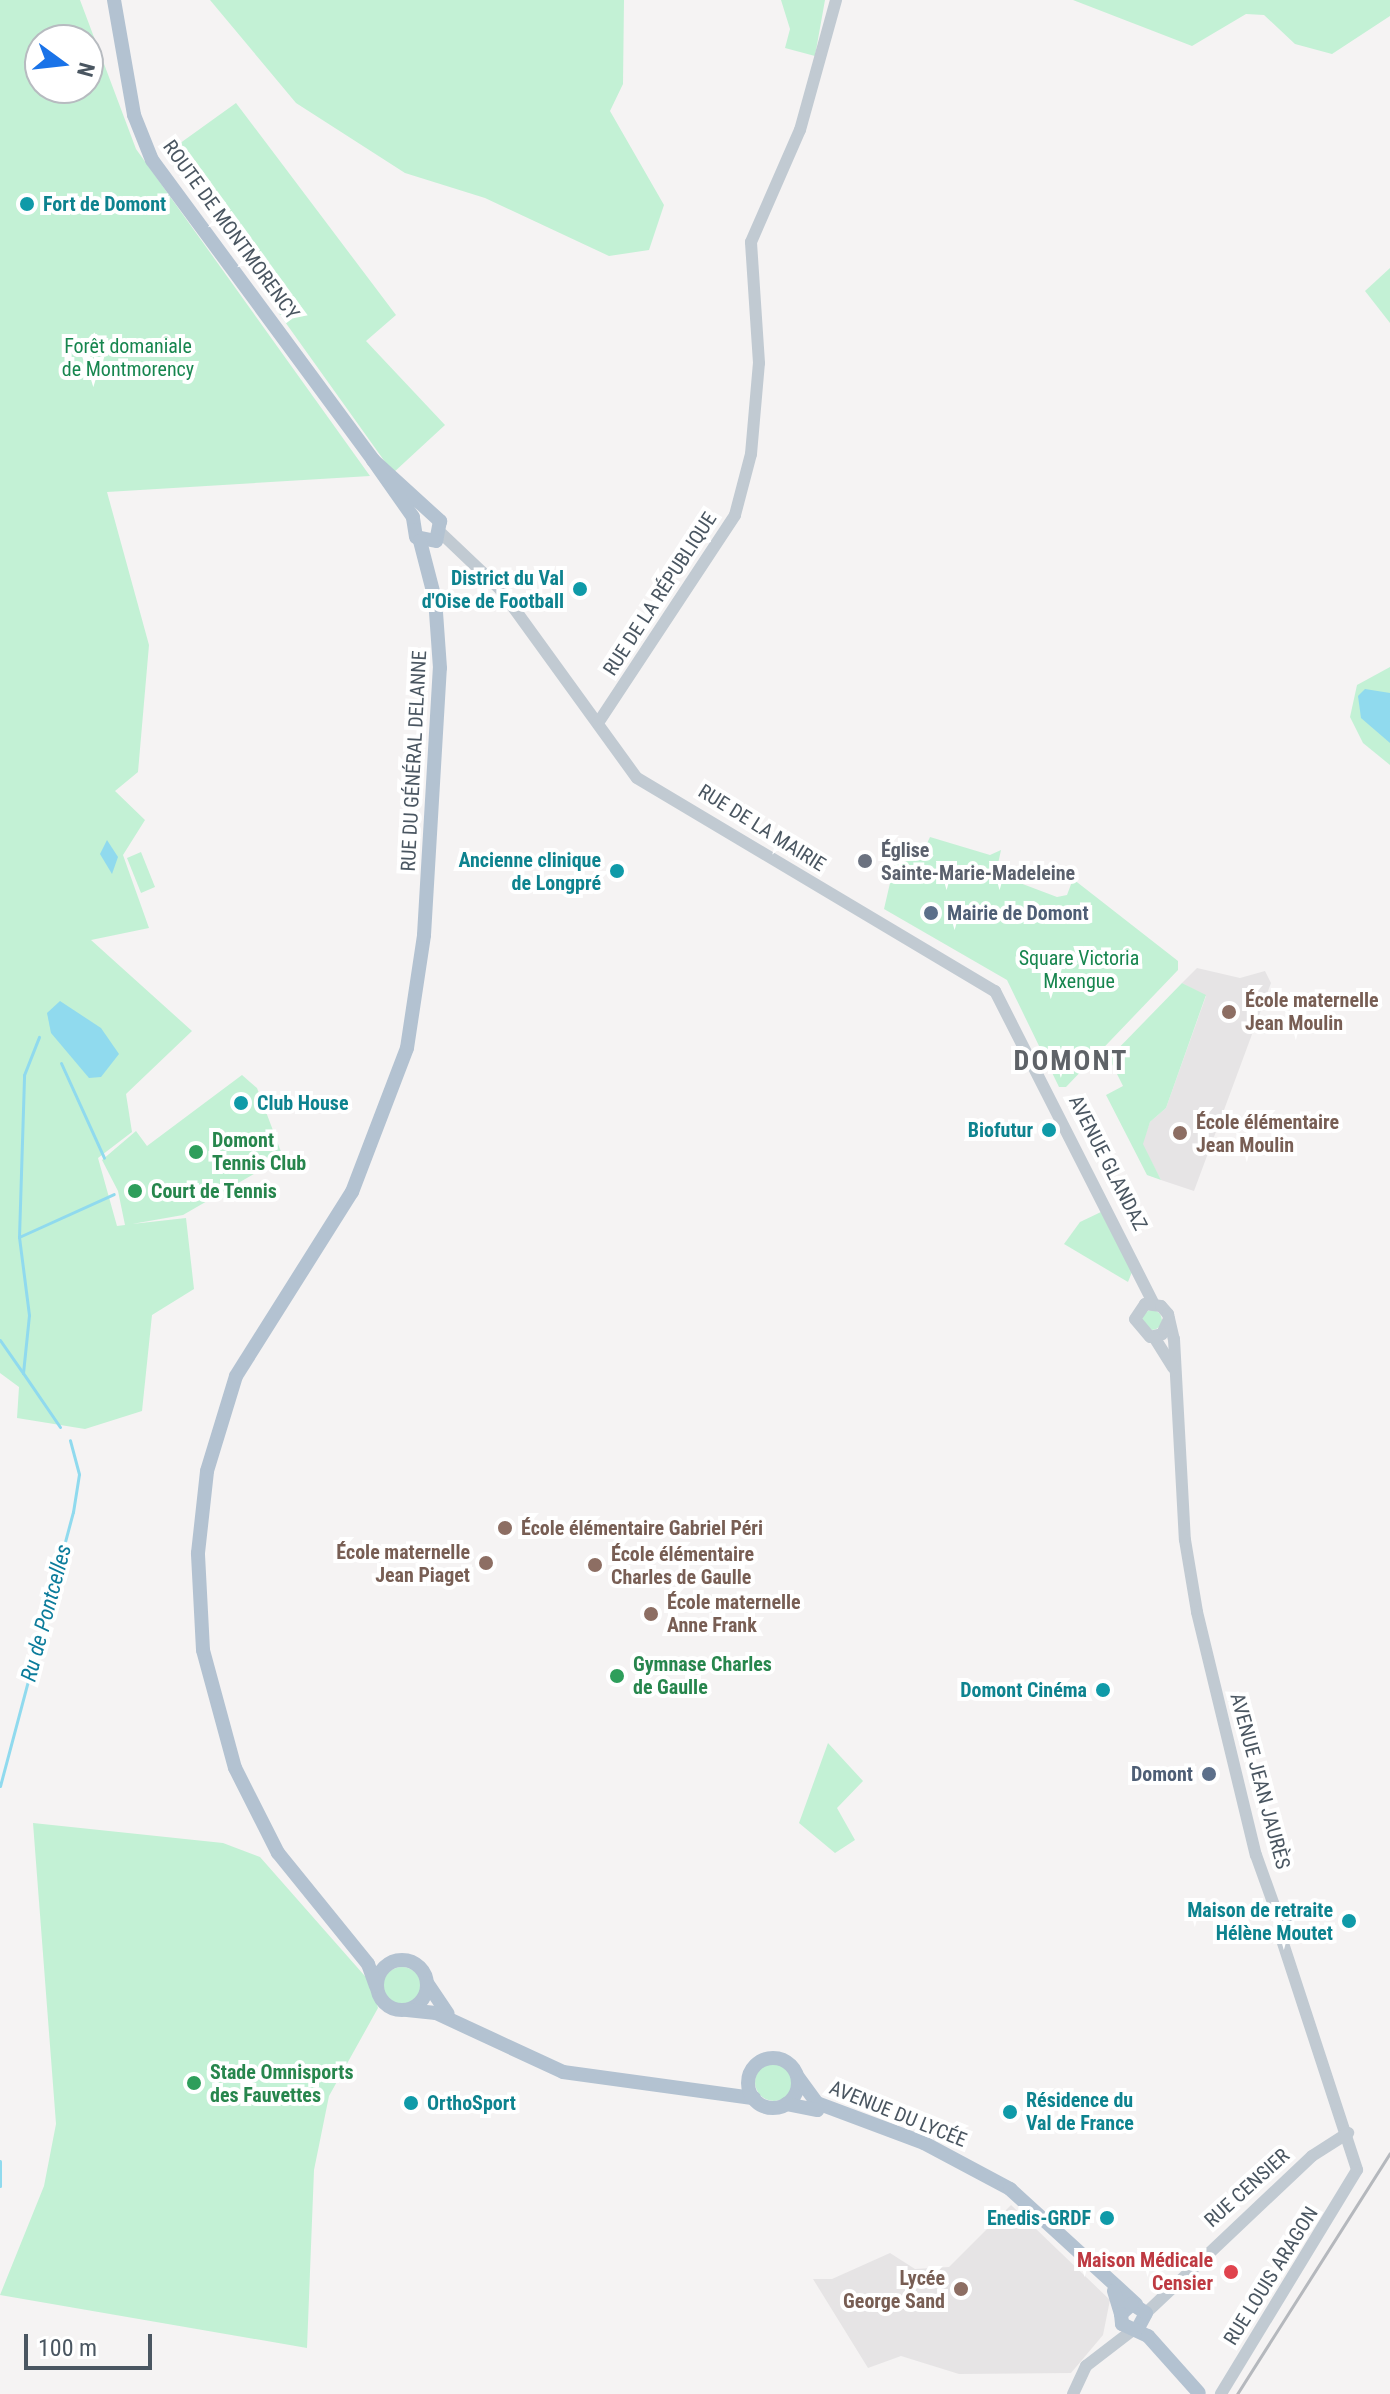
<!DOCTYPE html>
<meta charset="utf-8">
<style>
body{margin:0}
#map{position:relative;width:1390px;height:2394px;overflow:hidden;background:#f5f3f3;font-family:"Roboto Condensed",sans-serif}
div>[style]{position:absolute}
.education>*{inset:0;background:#e6e4e5}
.green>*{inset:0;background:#c3f1d5}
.round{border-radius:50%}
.water>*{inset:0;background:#90daee}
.stream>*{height:3px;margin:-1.5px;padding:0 1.5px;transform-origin:1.5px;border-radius:1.5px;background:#90daee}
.minor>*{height:12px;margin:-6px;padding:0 6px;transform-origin:6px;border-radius:6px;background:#c1cad2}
.major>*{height:14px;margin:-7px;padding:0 7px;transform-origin:7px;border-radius:7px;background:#b3c2d1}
.major>.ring{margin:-7px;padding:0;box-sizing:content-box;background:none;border:14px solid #b3c2d1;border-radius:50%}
.rail>*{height:3px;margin:-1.5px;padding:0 1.5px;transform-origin:1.5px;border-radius:1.5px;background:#b5b8bd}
.dots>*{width:22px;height:22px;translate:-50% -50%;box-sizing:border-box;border:4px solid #fff;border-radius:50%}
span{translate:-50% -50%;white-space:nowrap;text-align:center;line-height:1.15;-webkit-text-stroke:8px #fff;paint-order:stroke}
.culture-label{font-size:20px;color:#0d838f;font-weight:700}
.left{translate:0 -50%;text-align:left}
.right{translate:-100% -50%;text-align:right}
.street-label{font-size:20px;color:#4a5661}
.park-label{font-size:20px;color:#17864f}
.worship-label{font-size:20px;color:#5b616d;font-weight:700}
.service-label{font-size:20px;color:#4e5e75;font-weight:700}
.education-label{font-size:20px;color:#785e54;font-weight:700}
.leisure-label{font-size:20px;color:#27864d;font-weight:700}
.health-label{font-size:20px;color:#be3a42;font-weight:700}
.water-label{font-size:22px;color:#0c7c9b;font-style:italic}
.district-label{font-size:28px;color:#5f6368;font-weight:700;letter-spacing:2px}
.north{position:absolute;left:24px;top:24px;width:80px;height:80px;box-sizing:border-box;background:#fff;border:2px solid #b7bbc0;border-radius:50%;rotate:105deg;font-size:22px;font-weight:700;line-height:32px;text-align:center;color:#4a5661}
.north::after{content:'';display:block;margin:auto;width:28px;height:36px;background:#1a73e8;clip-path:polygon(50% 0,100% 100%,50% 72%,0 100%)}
.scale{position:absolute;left:24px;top:2334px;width:128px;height:36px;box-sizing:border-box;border:4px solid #4a5661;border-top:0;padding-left:10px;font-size:24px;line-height:28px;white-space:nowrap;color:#4a5661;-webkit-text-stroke:6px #fff;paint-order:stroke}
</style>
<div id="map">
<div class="education">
<i style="clip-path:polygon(1197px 968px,1240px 978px,1265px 971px,1271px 983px,1194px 1191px,1161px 1180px,1142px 1144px,1150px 1122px,1166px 1108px,1206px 996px,1182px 983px)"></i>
<i style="clip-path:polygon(1011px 2205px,1110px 2300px,1103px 2335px,1071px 2373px,959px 2374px,901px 2356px,868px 2368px,813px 2279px,832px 2279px,890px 2253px,915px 2269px,949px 2267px)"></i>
</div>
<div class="green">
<i style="clip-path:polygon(evenodd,0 0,80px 0,136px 149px,370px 476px,107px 492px,149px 645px,138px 772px,115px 791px,145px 820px,123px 855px,149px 928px,91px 940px,192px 1031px,126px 1094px,132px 1132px,98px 1158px,117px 1226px,125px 1225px,118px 1191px,102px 1160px,136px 1131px,147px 1146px,242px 1075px,257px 1088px,283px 1157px,183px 1215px,132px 1224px,186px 1218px,194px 1289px,152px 1315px,142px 1411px,85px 1429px,17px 1418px,19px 1387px,0 1373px,0 0,40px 40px,88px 40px,88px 88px,40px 88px,40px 40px)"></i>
<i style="clip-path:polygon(210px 0,624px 0,623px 84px,610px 111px,664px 205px,649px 250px,609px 256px,485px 198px,405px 173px,296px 103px)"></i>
<i style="clip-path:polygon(781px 0,825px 0,815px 56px,785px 48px,790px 29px)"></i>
<i style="clip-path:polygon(1073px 0,1390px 0,1390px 16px,1332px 54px,1295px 44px,1264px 15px,1246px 14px,1192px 46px)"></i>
<i style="clip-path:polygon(236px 103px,396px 315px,366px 341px,445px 425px,393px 473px,165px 154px)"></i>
<i style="clip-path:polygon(1390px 268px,1390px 323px,1365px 291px)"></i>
<i style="clip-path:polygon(1390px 667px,1390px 765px,1363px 743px,1350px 717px,1357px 685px)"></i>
<i style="clip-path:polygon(930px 837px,990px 855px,1001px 850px,994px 882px,1012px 880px,1057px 897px,1067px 895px,1073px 879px,1178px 961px,1178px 970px,1066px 1087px,1059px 1087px,1007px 980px,884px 909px,899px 844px,923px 852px)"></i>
<i style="clip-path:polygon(141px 852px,155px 887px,141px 893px,127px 858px)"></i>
<i style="clip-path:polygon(1182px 983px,1206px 995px,1166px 1108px,1150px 1122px,1143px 1144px,1161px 1180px,1147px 1175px,1106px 1095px,1123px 1086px,1109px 1058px)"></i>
<i style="clip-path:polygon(1101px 1212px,1132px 1272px,1128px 1282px,1064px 1244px,1080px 1222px)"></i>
<i class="round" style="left:1142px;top:1310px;width:20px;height:20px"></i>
<i style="clip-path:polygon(828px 1743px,863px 1781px,837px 1808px,855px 1840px,835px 1853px,799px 1823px)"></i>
<i style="clip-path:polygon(33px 1823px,223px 1843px,260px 1857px,371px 1983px,378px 2008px,329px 2096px,314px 2170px,307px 2348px,0 2295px,44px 2186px,56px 2124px)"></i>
<i class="round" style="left:383px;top:1967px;width:38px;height:38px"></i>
<i class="round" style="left:755px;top:2063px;width:38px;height:38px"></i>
</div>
<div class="water">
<i style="clip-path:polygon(1365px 689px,1390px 693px,1390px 743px,1361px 718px,1358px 696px)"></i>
<i style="clip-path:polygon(107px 840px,118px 857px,112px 874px,100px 854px)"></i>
<i style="clip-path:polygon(60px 1001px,101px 1028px,119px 1054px,101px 1077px,89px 1078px,51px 1033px,47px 1013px)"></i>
</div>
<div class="stream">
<i style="left:61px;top:1063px;width:104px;rotate:65.6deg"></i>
<i style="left:19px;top:1237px;width:162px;rotate:-88.2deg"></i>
<i style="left:24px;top:1075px;width:41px;rotate:-68.5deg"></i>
<i style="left:0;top:1340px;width:40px;rotate:55.1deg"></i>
<i style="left:60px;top:1427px;width:65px;rotate:-124.4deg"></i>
<i style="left:23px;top:1373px;width:58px;rotate:-84.1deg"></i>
<i style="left:29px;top:1315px;width:79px;rotate:-97.3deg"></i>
<i style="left:19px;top:1237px;width:104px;rotate:-24.4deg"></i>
<i style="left:0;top:1786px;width:284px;rotate:-75.1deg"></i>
<i style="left:73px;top:1512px;width:38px;rotate:-81deg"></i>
<i style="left:79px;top:1474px;width:35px;rotate:-105deg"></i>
<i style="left:0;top:2161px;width:25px;rotate:90deg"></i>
</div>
<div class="minor">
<i style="left:442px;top:534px;width:80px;rotate:43.5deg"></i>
<i style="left:500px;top:589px;width:233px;rotate:54.1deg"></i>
<i style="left:637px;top:778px;width:417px;rotate:30.8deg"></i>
<i style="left:995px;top:991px;width:350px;rotate:63.1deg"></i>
<i style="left:598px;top:723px;width:249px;rotate:-56.6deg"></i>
<i style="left:735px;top:515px;width:63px;rotate:-75.3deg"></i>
<i style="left:751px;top:454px;width:91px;rotate:-85deg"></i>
<i style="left:759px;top:363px;width:121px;rotate:-93.8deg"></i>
<i style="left:751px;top:242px;width:122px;rotate:-66.4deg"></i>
<i style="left:800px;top:130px;width:135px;rotate:-74.5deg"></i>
<i style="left:1169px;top:1319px;width:17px;rotate:115deg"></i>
<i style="left:1162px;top:1334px;width:12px;rotate:166deg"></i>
<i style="left:1150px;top:1337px;width:23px;rotate:-130deg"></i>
<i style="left:1135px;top:1319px;width:18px;rotate:-56deg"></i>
<i style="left:1145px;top:1304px;width:16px;rotate:7deg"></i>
<i style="left:1161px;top:1306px;width:11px;rotate:49deg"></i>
<i style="left:1168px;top:1314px;width:26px;rotate:77deg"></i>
<i style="left:1174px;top:1339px;width:201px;rotate:86.9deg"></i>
<i style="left:1185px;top:1540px;width:73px;rotate:80.5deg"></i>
<i style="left:1197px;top:1612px;width:250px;rotate:76.4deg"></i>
<i style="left:1256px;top:1855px;width:59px;rotate:70.3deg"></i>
<i style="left:1276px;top:1911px;width:13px;rotate:39deg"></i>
<i style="left:1286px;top:1919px;width:19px;rotate:106deg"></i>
<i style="left:1281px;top:1937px;width:245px;rotate:71.9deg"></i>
<i style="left:1357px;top:2170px;width:262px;rotate:121.3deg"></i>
<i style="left:1154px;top:1337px;width:36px;rotate:58deg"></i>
<i style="left:1146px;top:2313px;width:228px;rotate:-43.4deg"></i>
<i style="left:1312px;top:2156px;width:43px;rotate:-32.6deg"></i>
<i style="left:1073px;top:2394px;width:31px;rotate:-65deg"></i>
<i style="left:1086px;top:2366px;width:59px;rotate:-37.5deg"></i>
</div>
<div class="major">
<i style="left:114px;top:0;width:117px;rotate:80.1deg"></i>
<i style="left:134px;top:115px;width:48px;rotate:68.2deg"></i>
<i style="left:152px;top:160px;width:373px;rotate:53.6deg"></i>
<i style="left:373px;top:460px;width:91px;rotate:42.3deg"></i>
<i style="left:440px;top:521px;width:20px;rotate:101deg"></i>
<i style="left:436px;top:541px;width:20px;rotate:-169deg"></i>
<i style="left:416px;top:537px;width:20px;rotate:-99deg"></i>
<i style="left:413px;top:517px;width:70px;rotate:-125.1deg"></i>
<i class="ring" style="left:377px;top:1960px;width:36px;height:36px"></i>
<i style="left:427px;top:1983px;width:37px;rotate:56deg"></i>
<i style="left:376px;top:1986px;width:23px;rotate:-110deg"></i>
<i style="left:368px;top:1964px;width:143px;rotate:-129deg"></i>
<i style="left:278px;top:1853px;width:95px;rotate:-116.8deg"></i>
<i style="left:235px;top:1768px;width:122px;rotate:-105.2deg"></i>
<i style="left:203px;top:1650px;width:97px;rotate:-93deg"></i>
<i style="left:198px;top:1553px;width:82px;rotate:-83.7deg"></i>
<i style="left:207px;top:1471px;width:99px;rotate:-73deg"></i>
<i style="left:236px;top:1376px;width:218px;rotate:-57.8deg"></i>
<i style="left:352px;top:1192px;width:154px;rotate:-69.1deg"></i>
<i style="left:407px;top:1048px;width:114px;rotate:-81.4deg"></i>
<i style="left:424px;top:935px;width:267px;rotate:-86.6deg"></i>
<i style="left:440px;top:668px;width:69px;rotate:-94.1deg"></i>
<i style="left:435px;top:599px;width:60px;rotate:-104.5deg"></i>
<i style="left:407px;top:2010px;width:29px;rotate:6deg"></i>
<i style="left:436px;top:2013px;width:140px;rotate:24.9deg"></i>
<i style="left:563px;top:2072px;width:193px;rotate:7.8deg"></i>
<i class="ring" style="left:748px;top:2058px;width:36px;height:36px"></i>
<i style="left:798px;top:2077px;width:32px;rotate:54deg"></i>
<i style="left:817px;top:2103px;width:114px;rotate:20.5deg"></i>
<i style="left:924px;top:2143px;width:98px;rotate:28.1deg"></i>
<i style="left:1010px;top:2189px;width:171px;rotate:42.4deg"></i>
<i style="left:786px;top:2104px;width:32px;rotate:11deg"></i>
<i style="left:1114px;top:2291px;width:24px;rotate:73deg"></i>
<i style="left:1137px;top:2330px;width:19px;rotate:-62deg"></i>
<i style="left:1146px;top:2313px;width:17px;rotate:-147deg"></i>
<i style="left:1132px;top:2304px;width:15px;rotate:138deg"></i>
<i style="left:1121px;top:2314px;width:10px;rotate:84deg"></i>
<i style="left:1122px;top:2324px;width:29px;rotate:25deg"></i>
<i style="left:1148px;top:2336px;width:76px;rotate:48.2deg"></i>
</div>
<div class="rail">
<i style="left:1237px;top:2394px;width:285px;rotate:-57.6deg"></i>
</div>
<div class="dots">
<i style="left:27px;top:204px;background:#0f9aa8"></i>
<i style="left:580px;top:589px;background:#0f9aa8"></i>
<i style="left:865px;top:861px;background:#6b7280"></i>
<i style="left:617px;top:871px;background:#0f9aa8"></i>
<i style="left:931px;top:913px;background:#5c6f8a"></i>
<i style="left:1229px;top:1012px;background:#8d6e63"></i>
<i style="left:241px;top:1103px;background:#0f9aa8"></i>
<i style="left:1049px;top:1130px;background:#0f9aa8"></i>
<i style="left:1180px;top:1133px;background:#8d6e63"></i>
<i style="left:196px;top:1152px;background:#2e9e5b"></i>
<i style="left:135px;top:1191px;background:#2e9e5b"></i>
<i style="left:505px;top:1528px;background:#8d6e63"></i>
<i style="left:486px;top:1563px;background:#8d6e63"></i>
<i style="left:595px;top:1565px;background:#8d6e63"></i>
<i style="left:651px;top:1614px;background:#8d6e63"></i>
<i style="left:617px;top:1676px;background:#2e9e5b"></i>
<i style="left:1103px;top:1690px;background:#0f9aa8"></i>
<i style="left:1209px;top:1774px;background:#5c6f8a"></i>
<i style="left:1349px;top:1921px;background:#0f9aa8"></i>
<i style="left:194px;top:2083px;background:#2e9e5b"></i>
<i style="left:411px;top:2103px;background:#0f9aa8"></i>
<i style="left:1010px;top:2112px;background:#0f9aa8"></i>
<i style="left:1107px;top:2218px;background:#0f9aa8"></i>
<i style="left:1231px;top:2272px;background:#e0444e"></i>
<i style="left:961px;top:2289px;background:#8d6e63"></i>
</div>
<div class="culture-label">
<span class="left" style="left:43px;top:204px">Fort de Domont</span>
<span class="right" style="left:564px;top:590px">District du Val<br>d'Oise de Football</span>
<span class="right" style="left:601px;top:872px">Ancienne clinique<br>de Longpré</span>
<span class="left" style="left:257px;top:1103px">Club House</span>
<span class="right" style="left:1033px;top:1130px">Biofutur</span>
<span class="right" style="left:1087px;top:1690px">Domont Cinéma</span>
<span class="right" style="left:1333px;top:1922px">Maison de retraite<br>Hélène Moutet</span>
<span class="left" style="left:1026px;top:2112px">Résidence du<br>Val de France</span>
<span class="left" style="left:427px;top:2103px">OrthoSport</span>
<span class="right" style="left:1091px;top:2218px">Enedis-GRDF</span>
</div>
<div class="street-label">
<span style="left:231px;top:230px;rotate:54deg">ROUTE DE MONTMORENCY</span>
<span style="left:660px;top:594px;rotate:-57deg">RUE DE LA RÉPUBLIQUE</span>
<span style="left:414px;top:761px;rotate:-87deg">RUE DU GÉNÉRAL DELANNE</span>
<span style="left:762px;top:828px;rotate:32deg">RUE DE LA MAIRIE</span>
<span style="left:1108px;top:1163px;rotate:63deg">AVENUE GLANDAZ</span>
<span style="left:1260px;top:1781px;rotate:75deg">AVENUE JEAN JAURÈS</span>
<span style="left:898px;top:2114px;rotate:22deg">AVENUE DU LYCÉE</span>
<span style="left:1247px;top:2188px;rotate:-42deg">RUE CENSIER</span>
<span style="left:1271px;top:2276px;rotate:-58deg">RUE LOUIS ARAGON</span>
</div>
<div class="park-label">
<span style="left:128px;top:358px">Forêt domaniale<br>de Montmorency</span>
<span style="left:1079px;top:970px">Square Victoria<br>Mxengue</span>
</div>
<div class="worship-label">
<span class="left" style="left:881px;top:862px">Église<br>Sainte-Marie-Madeleine</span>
</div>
<div class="service-label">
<span class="left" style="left:947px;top:913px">Mairie de Domont</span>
<span class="right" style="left:1193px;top:1774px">Domont</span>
</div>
<div class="education-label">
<span class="left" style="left:1245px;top:1012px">École maternelle<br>Jean Moulin</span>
<span class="left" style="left:1196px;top:1134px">École élémentaire<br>Jean Moulin</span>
<span class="left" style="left:521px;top:1528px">École élémentaire Gabriel Péri</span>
<span class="right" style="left:470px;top:1564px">École maternelle<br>Jean Piaget</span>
<span class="left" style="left:611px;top:1566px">École élémentaire<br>Charles de Gaulle</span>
<span class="left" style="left:667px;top:1614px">École maternelle<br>Anne Frank</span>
<span class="right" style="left:945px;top:2290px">Lycée<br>George Sand</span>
</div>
<div class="leisure-label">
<span class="left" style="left:212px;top:1152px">Domont<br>Tennis Club</span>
<span class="left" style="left:151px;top:1191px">Court de Tennis</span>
<span class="left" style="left:633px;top:1676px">Gymnase Charles<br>de Gaulle</span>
<span class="left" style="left:210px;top:2084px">Stade Omnisports<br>des Fauvettes</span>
</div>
<div class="health-label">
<span class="right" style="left:1213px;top:2272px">Maison Médicale<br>Censier</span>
</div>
<div class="water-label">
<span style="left:46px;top:1613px;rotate:-75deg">Ru de Pontcelles</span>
</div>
<div class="district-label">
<span style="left:1071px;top:1061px">DOMONT</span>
</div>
<div class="north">N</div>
<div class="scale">100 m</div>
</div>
